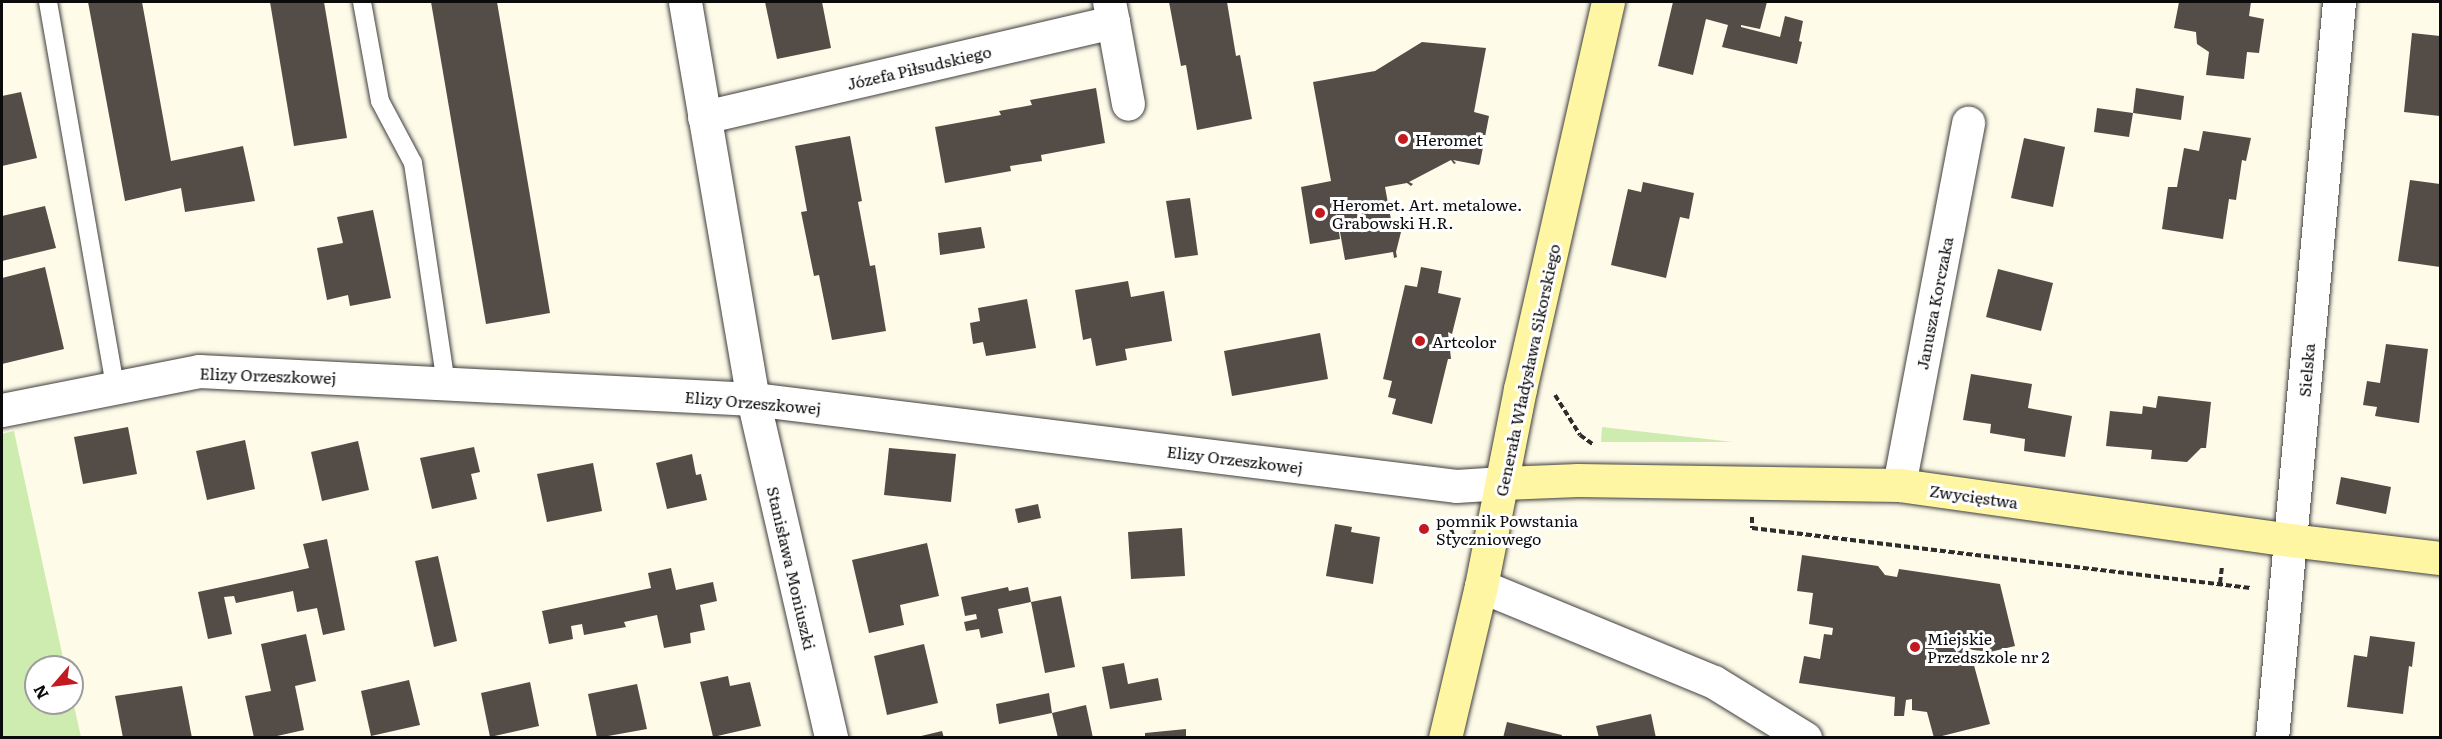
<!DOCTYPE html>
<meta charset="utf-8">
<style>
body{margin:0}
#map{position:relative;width:2442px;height:739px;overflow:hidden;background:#fffbe9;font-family:Literata,serif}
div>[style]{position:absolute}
.green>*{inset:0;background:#cfecb0}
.building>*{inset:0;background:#544c47}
.path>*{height:4px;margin-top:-2px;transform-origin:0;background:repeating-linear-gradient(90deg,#2d2d2d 0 6px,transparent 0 9px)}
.roads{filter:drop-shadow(0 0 2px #3e3e3e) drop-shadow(0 0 2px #3e3e3e)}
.lane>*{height:18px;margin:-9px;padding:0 9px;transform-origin:9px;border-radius:9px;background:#fff}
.street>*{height:33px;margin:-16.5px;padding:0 16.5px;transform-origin:16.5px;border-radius:16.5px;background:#fff}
.secondary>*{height:33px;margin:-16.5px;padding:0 16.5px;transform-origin:16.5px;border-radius:16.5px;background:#fff6a4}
.dots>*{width:16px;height:16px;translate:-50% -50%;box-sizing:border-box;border:3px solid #fff;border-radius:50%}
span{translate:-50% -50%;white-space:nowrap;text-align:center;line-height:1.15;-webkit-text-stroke:6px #fff;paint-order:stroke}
.street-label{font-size:16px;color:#0b0b0b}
.poi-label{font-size:16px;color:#0b0b0b}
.left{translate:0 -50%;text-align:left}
.frame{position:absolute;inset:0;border:3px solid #0b0b0b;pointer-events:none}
.north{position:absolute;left:24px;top:655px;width:60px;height:60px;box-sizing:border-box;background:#fff;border:2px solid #9d9d9d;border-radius:50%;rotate:242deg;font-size:16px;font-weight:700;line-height:24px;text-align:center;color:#0b0b0b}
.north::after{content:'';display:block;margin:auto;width:21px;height:27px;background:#c31a21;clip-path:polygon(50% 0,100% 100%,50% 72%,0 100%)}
</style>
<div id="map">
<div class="green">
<i style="clip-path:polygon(1602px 427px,1733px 442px,1601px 442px)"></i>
<i style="clip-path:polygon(14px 431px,65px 667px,36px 667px,36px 703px,72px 703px,72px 697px,81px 737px,2px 737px,2px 434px)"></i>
</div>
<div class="building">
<i style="clip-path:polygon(88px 2px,142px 2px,171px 161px,243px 146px,255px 201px,185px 212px,181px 188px,125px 201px)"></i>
<i style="clip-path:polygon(270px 2px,324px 2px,347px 138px,294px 146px)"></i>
<i style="clip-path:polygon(431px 2px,497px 2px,550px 313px,486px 324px)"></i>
<i style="clip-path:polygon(765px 2px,822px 2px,831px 48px,777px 59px)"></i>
<i style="clip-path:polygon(1169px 2px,1227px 2px,1236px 56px,1240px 55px,1252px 119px,1197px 130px,1186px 65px,1181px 66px)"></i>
<i style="clip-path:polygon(1673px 2px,1767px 2px,1760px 29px,1741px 25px,1741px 27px,1780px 37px,1785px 16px,1803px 21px,1799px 41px,1802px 42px,1797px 64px,1722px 47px,1728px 25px,1706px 19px,1693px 75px,1658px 66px)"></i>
<i style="clip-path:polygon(2179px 2px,2251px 2px,2249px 16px,2264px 19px,2259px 53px,2247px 52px,2244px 79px,2206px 75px,2209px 52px,2197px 44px,2196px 32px,2174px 28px)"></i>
<i style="clip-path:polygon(2412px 33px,2440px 36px,2440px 116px,2404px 112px)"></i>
<i style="clip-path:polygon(1422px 42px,1486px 48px,1474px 112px,1489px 116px,1480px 163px,1479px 165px,1453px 160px,1456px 163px,1454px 164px,1451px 160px,1409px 182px,1413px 184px,1411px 186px,1407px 183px,1385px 187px,1392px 225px,1402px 228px,1396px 252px,1397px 257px,1394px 258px,1393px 252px,1345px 260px,1335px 204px,1340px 239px,1310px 244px,1301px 187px,1331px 181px,1313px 82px,1375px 71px)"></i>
<i style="clip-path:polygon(1096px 88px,1105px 143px,1041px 155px,1042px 161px,1010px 166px,1011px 171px,945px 183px,935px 127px,1001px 115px,999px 111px,1032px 105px,1030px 100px)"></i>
<i style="clip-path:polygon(2136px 88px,2184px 96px,2181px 120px,2133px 113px)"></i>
<i style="clip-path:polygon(21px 92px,37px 158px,2px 166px,2px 96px)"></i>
<i style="clip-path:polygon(2097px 108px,2133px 113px,2129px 137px,2094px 132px)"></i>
<i style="clip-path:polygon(2203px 131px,2251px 138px,2246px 161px,2242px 160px,2236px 200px,2229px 199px,2223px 239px,2162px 229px,2168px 187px,2177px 187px,2184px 148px,2199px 151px)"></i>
<i style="clip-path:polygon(850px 136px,862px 201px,858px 202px,870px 266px,875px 265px,886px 331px,832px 340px,819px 275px,814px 276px,801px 212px,807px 211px,795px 146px)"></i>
<i style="clip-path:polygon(2024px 138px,2065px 147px,2053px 207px,2011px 198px)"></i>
<i style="clip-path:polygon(2410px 180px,2440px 184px,2440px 267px,2398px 261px)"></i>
<i style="clip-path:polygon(1643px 182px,1694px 193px,1689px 219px,1680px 217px,1666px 278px,1611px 265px,1628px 189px,1641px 192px)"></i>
<i style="clip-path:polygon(1190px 198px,1198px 255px,1175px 258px,1166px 201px)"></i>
<i style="clip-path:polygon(45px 206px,56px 248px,2px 261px,2px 216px)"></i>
<i style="clip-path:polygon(373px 210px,391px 298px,350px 306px,348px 295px,327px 300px,317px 248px,343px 243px,337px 217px)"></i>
<i style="clip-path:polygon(981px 227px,985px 248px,940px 255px,938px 233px)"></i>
<i style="clip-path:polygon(45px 267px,64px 349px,2px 364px,2px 278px)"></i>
<i style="clip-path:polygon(1421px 267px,1442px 271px,1438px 293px,1461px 298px,1452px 334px,1448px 332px,1451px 359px,1448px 359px,1432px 424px,1392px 414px,1396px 399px,1388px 397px,1392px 381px,1383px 379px,1405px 285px,1417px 287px)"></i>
<i style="clip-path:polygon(1998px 269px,2053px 283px,2041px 331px,1986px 317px)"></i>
<i style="clip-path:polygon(1128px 281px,1131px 297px,1164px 291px,1172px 341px,1125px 349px,1127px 360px,1096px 366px,1091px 338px,1083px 340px,1075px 290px)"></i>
<i style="clip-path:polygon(1027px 299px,1036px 348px,986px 356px,983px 342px,973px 344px,970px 323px,980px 321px,978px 308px)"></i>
<i style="clip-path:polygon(1320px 333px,1328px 379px,1232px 396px,1224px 351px)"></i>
<i style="clip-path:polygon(2386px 344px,2428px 349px,2419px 423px,2375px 416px,2377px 407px,2363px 405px,2367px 381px,2380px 383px)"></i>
<i style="clip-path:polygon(1971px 374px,2032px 384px,2028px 408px,2072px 416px,2065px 457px,2024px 451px,2025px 439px,1990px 433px,1991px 424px,1963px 420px)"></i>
<i style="clip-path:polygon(2158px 396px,2211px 402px,2206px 448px,2201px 448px,2187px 462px,2151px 459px,2152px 450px,2106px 446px,2110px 411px,2142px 414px,2143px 406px,2156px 408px)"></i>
<i style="clip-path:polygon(128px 427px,137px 474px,83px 484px,74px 437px)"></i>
<i style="clip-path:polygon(245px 440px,255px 489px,207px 500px,196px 451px)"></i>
<i style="clip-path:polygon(358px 441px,369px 490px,322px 501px,311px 452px)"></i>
<i style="clip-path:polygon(474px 447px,480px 472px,471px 474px,477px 499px,432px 509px,420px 458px)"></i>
<i style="clip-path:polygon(889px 448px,956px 454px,951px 502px,884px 495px)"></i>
<i style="clip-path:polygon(692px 454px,696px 475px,701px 474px,707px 500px,667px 509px,656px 463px)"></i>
<i style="clip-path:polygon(593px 463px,602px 511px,547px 522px,537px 474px)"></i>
<i style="clip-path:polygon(2341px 477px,2391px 487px,2386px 514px,2336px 504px)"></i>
<i style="clip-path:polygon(1038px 504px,1041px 518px,1018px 523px,1015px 509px)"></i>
<i style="clip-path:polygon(1335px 524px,1352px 527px,1351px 532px,1380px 537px,1373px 584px,1326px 576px)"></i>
<i style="clip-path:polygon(1182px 528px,1185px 576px,1131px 579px,1128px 532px)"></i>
<i style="clip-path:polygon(327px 539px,345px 630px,323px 635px,317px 608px,297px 612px,293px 591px,236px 603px,234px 596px,224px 597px,232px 634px,208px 639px,198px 592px,309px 568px,303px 544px)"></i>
<i style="clip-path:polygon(927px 543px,939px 596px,900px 605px,904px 625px,869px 633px,852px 560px)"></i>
<i style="clip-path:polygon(1802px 555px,1878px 566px,1885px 575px,1897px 577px,1899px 569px,2000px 584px,2015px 646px,1990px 652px,1966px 649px,1966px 654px,1972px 658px,1990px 724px,1934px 738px,1927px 712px,1912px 710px,1912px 699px,1906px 700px,1904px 716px,1894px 716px,1895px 697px,1799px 683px,1804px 656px,1820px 659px,1824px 634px,1832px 635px,1833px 628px,1809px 624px,1813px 593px,1797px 591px)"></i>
<i style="clip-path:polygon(438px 556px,457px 641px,434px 647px,415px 561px)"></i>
<i style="clip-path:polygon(671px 568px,676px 590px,713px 582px,717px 601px,700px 605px,705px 630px,690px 633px,691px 643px,664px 648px,657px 615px,624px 622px,626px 627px,584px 635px,582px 624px,571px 626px,573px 639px,549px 644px,542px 611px,651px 588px,648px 573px)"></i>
<i style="clip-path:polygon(1008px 587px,1009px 591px,1028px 587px,1031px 602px,998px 609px,1003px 633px,981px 638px,979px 629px,966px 631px,964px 622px,977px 619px,976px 614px,965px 616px,961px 597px)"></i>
<i style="clip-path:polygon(1061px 596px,1075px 667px,1045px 673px,1031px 602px)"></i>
<i style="clip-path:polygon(306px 634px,316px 681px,295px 686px,304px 730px,268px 738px,254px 738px,245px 696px,271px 691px,261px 644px)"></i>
<i style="clip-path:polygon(2370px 636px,2415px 642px,2412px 667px,2409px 666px,2403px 714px,2347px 707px,2354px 655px,2367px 657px)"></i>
<i style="clip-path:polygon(924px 644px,938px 703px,887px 715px,874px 656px)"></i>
<i style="clip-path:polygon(1124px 663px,1128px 684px,1158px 678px,1162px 700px,1110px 709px,1102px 667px)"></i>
<i style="clip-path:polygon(728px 676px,730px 686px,750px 682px,761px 726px,713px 737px,700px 682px)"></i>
<i style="clip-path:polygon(409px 680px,420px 725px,371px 736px,361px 691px)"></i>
<i style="clip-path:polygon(530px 682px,539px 726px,490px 737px,481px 693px)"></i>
<i style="clip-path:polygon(637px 684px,647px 729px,597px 738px,588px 694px)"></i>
<i style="clip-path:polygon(182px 686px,192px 738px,123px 738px,115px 696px)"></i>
<i style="clip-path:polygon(1049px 693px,1052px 713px,999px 724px,996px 704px)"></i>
<i style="clip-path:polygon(1086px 705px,1093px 738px,1058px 738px,1052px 713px)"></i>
<i style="clip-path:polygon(1651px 714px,1656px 738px,1599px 738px,1596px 726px)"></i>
<i style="clip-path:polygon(1507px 722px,1562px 735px,1561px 738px,1503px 738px)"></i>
<i style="clip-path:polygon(1186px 729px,1186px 738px,1145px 738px,1145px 733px)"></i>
<i style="clip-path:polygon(942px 731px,944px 738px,918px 738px,917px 737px)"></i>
</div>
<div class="path">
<i style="left:1555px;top:395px;width:47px;rotate:58deg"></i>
<i style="left:1580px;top:435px;width:17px;rotate:36deg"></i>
<i style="left:1752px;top:517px;width:11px;rotate:90deg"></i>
<i style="left:1752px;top:528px;width:502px;rotate:6.87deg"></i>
<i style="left:1449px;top:520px;width:16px;rotate:76deg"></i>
<i style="left:2220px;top:583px;width:17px;rotate:-83deg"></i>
</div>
<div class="roads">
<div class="lane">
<i style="left:48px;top:2px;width:391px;rotate:80.1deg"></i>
<i style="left:362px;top:2px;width:101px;rotate:79.7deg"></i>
<i style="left:380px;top:101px;width:70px;rotate:62deg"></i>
<i style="left:413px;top:163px;width:222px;rotate:81.5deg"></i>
</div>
<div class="street">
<i style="left:685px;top:2px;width:403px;rotate:80.3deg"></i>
<i style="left:753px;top:399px;width:348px;rotate:77deg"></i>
<i style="left:1113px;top:22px;width:83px;rotate:79.6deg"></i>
<i style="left:704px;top:117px;width:420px;rotate:-13.1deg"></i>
<i style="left:1113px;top:22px;width:20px;rotate:-101deg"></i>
<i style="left:2px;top:410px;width:201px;rotate:-11.2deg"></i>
<i style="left:199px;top:371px;width:555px;rotate:2.89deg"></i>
<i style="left:753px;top:399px;width:708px;rotate:7.05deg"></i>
<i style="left:1456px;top:486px;width:47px;rotate:-3.7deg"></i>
<i style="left:1899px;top:485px;width:369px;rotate:-79.2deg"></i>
<i style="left:1481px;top:586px;width:252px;rotate:22.4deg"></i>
<i style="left:1714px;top:682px;width:107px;rotate:31.6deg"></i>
<i style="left:2272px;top:738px;width:739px;rotate:-84.8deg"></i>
</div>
<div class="secondary">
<i style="left:1503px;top:483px;width:75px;rotate:-2.3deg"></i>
<i style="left:1578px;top:480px;width:321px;rotate:0.9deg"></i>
<i style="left:1899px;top:485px;width:396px;rotate:8deg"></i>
<i style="left:2291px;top:540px;width:150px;rotate:6.9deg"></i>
<i style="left:1445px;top:738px;width:156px;rotate:-76.7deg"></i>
<i style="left:1481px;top:586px;width:201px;rotate:-78.8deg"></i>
<i style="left:1520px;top:389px;width:397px;rotate:-77.2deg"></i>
</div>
</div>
<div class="dots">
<i style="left:1403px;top:139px;background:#c31a21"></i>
<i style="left:1320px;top:213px;background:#c31a21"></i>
<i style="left:1420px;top:341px;background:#c31a21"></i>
<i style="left:1424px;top:529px;background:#c31a21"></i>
<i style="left:1915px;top:647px;background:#c31a21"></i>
</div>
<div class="street-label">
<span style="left:919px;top:67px;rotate:-13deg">Józefa Piłsudskiego</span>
<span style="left:1934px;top:303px;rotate:-79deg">Janusza Korczaka</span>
<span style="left:1527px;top:370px;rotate:-78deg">Generała Władysława Sikorskiego</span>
<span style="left:2306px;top:370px;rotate:-85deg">Sielska</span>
<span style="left:268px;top:375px;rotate:2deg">Elizy Orzeszkowej</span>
<span style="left:753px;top:402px;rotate:5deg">Elizy Orzeszkowej</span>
<span style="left:1235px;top:459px;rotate:7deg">Elizy Orzeszkowej</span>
<span style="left:1974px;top:496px;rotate:8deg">Zwycięstwa</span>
<span style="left:792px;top:568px;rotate:77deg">Stanisława Moniuszki</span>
</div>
<div class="poi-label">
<span class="left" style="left:1415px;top:139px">Heromet</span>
<span class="left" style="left:1332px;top:213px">Heromet. Art. metalowe.<br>Grabowski H.R.</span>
<span class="left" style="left:1432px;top:341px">Artcolor</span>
<span class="left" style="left:1436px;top:529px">pomnik Powstania<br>Styczniowego</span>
<span class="left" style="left:1927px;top:647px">Miejskie<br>Przedszkole nr 2</span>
</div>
<div class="frame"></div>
<div class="north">N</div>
</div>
